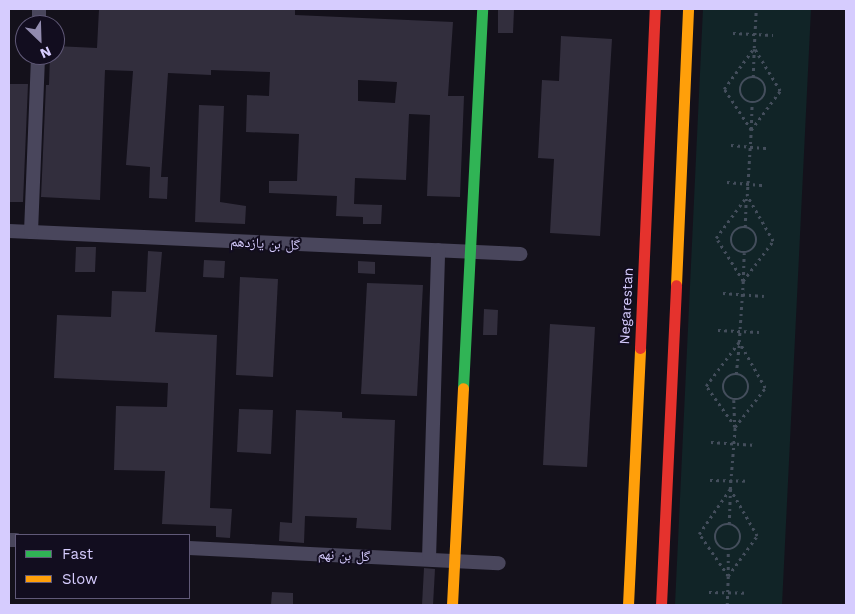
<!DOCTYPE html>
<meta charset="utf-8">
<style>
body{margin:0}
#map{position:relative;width:855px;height:614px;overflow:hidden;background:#14111b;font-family:"Work Sans","Noto Naskh Arabic",sans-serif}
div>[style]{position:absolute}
.green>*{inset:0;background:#112427}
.building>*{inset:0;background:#322e3d}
.path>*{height:2.5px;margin-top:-1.25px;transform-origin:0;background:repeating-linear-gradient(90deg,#444e5c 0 2.5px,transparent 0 6.5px)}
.path>.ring{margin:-1.25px;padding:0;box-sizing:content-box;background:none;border:2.5px solid #444e5c;border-radius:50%}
.street>*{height:14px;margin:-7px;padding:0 7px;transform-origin:7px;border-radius:7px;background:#49465c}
.fast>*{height:11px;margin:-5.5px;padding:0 5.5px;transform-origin:5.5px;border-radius:5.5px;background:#30b455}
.slow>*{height:11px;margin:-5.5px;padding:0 5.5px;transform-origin:5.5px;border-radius:5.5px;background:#ff9f0a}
.jam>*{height:11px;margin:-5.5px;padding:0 5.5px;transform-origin:5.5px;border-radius:5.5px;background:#e5322d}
span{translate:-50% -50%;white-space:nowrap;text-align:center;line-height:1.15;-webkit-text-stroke:4px #120d1f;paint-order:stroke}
.street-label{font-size:14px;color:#d6ccfe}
.frame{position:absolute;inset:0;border:10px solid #d6ccfe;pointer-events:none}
.legend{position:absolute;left:15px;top:534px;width:175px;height:65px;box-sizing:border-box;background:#120d1f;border:1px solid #605978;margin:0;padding:6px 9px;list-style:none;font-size:15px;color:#d6ccfe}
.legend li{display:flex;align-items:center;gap:10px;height:25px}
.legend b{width:25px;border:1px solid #605978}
.north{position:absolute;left:15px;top:15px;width:50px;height:50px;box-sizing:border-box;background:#120d1f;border:1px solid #605978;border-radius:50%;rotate:156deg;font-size:14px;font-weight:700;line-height:20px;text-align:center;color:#d6ccfe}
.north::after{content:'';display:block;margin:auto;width:18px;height:22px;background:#928baf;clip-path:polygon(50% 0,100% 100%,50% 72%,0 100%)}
</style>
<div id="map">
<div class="green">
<i style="clip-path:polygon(703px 9px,811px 9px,782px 605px,675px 605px)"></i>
</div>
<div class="building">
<i style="clip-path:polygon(evenodd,99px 9px,295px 9px,295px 15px,453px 22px,448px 96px,464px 96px,460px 197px,427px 196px,430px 115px,409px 114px,406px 180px,355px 178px,354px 204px,382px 205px,381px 224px,363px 224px,363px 217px,336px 216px,337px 196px,269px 193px,269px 181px,297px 181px,299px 134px,246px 132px,247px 95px,269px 96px,270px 72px,211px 70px,211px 75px,168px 73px,161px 177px,168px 177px,167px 199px,149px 198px,150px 167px,126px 165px,133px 71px,105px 70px,100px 200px,41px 197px,46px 85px,49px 85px,50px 55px,55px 55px,55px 46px,97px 48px,99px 9px,358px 80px,397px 82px,395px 103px,358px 101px,358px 80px)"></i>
<i style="clip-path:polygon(498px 9px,514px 9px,513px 33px,498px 33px)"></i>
<i style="clip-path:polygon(561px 36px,612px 39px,600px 236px,550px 233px,554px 159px,538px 158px,542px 80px,559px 81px)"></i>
<i style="clip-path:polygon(9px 84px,28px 84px,23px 202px,9px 202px)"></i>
<i style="clip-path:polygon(199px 105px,224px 106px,220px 202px,246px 206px,245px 224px,195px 222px)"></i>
<i style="clip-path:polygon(76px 247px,96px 247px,95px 272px,75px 272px)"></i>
<i style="clip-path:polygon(148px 251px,162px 252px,155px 332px,217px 335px,210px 508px,232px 509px,230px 538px,216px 537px,216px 526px,162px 524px,165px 471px,114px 470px,116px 406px,167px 407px,168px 383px,54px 378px,57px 315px,111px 317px,112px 291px,146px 292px)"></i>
<i style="clip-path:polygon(204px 260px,225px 261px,224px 278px,203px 277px)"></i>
<i style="clip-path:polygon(358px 261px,375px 262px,375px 274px,358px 273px)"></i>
<i style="clip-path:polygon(240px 277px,278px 279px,273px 377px,236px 375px)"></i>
<i style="clip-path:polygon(367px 283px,423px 285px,417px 396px,361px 394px)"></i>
<i style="clip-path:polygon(484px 309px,498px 310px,497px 335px,483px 335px)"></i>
<i style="clip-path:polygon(550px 324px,595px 327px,587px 467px,543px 465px)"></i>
<i style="clip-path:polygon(239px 409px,273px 410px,271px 454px,237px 452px)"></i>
<i style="clip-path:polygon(296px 410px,342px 412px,342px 418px,395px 420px,391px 530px,356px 528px,357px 518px,305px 516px,304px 543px,279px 541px,280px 522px,292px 523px)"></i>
<i style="clip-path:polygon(424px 568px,435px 569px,433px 605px,422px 605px)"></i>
<i style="clip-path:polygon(272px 592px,293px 593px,293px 605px,271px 605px)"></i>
</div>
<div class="path">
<i style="left:733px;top:33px;width:40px;rotate:2.9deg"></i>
<i class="ring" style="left:740px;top:77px;width:23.5px;height:23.5px"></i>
<i style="left:753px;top:77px;width:28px;rotate:-88deg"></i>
<i style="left:751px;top:129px;width:26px;rotate:-88deg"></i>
<i style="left:751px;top:130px;width:49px;rotate:-123.4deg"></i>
<i style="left:724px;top:89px;width:51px;rotate:-53.8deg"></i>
<i style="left:731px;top:145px;width:38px;rotate:5deg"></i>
<i style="left:727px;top:182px;width:37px;rotate:5deg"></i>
<i class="ring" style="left:731px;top:227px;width:23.5px;height:23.5px"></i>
<i style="left:745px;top:227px;width:30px;rotate:-88deg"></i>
<i style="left:743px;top:281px;width:51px;rotate:-122.1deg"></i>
<i style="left:716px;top:238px;width:52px;rotate:-53.6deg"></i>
<i style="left:743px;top:281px;width:28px;rotate:-88deg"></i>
<i style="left:723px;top:293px;width:41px;rotate:4.2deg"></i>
<i style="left:718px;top:330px;width:41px;rotate:2.8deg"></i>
<i style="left:736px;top:374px;width:30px;rotate:-84deg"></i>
<i class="ring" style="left:723px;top:374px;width:23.5px;height:23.5px"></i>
<i style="left:734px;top:400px;width:26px;rotate:88deg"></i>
<i style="left:735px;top:427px;width:50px;rotate:-125.3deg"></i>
<i style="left:706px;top:386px;width:55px;rotate:-53.1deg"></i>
<i style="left:711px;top:442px;width:45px;rotate:3.8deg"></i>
<i style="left:710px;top:480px;width:39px;rotate:1deg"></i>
<i style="left:729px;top:524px;width:34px;rotate:-88deg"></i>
<i class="ring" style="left:715px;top:524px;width:23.5px;height:23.5px"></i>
<i style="left:728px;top:576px;width:51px;rotate:-124.6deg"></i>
<i style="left:699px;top:534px;width:55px;rotate:-55.4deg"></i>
<i style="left:728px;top:576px;width:26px;rotate:-90deg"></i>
<i style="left:709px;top:592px;width:39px;rotate:1deg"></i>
<i style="left:727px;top:605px;width:29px;rotate:-88deg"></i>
<i style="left:728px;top:576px;width:49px;rotate:-54.1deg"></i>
<i style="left:757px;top:536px;width:54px;rotate:-119.9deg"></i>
<i style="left:730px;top:489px;width:62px;rotate:-85.4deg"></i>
<i style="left:735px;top:427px;width:49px;rotate:-52.4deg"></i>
<i style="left:765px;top:388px;width:53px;rotate:-119.5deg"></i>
<i style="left:739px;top:342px;width:61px;rotate:-86.2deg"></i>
<i style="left:743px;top:281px;width:50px;rotate:-53.1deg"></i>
<i style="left:773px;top:241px;width:52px;rotate:-120deg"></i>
<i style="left:747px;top:196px;width:66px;rotate:-86.5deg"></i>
<i style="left:751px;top:130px;width:49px;rotate:-53.4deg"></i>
<i style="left:780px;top:91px;width:50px;rotate:-121.2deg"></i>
<i style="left:754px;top:48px;width:39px;rotate:-87deg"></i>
</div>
<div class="street">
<i style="left:39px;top:25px;width:16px;rotate:-90deg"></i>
<i style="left:9px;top:231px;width:512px;rotate:2.58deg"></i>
<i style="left:31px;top:232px;width:177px;rotate:-87.7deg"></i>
<i style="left:9px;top:540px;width:7px"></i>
<i style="left:189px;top:548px;width:310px;rotate:2.8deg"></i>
<i style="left:429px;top:559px;width:309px;rotate:-88.3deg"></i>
</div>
<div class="fast">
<i style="left:463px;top:388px;width:379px;rotate:-87.1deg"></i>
</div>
<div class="slow">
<i style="left:676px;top:285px;width:276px;rotate:-87.5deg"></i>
<i style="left:452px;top:605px;width:217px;rotate:-87.1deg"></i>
<i style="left:628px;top:605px;width:257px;rotate:-87.3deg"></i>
</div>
<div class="jam">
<i style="left:640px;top:348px;width:339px;rotate:-87.5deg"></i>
<i style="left:661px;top:605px;width:320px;rotate:-87.3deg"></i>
</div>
<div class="street-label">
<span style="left:265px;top:243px;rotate:3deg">گل بن یازدهم</span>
<span style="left:626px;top:306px;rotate:-87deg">Negarestan</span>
<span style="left:344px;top:555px;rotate:3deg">گل بن نهم</span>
</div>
<div class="frame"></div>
<ul class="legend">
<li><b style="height:6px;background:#30b455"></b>Fast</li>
<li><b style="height:6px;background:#ff9f0a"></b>Slow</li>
</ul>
<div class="north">N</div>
</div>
